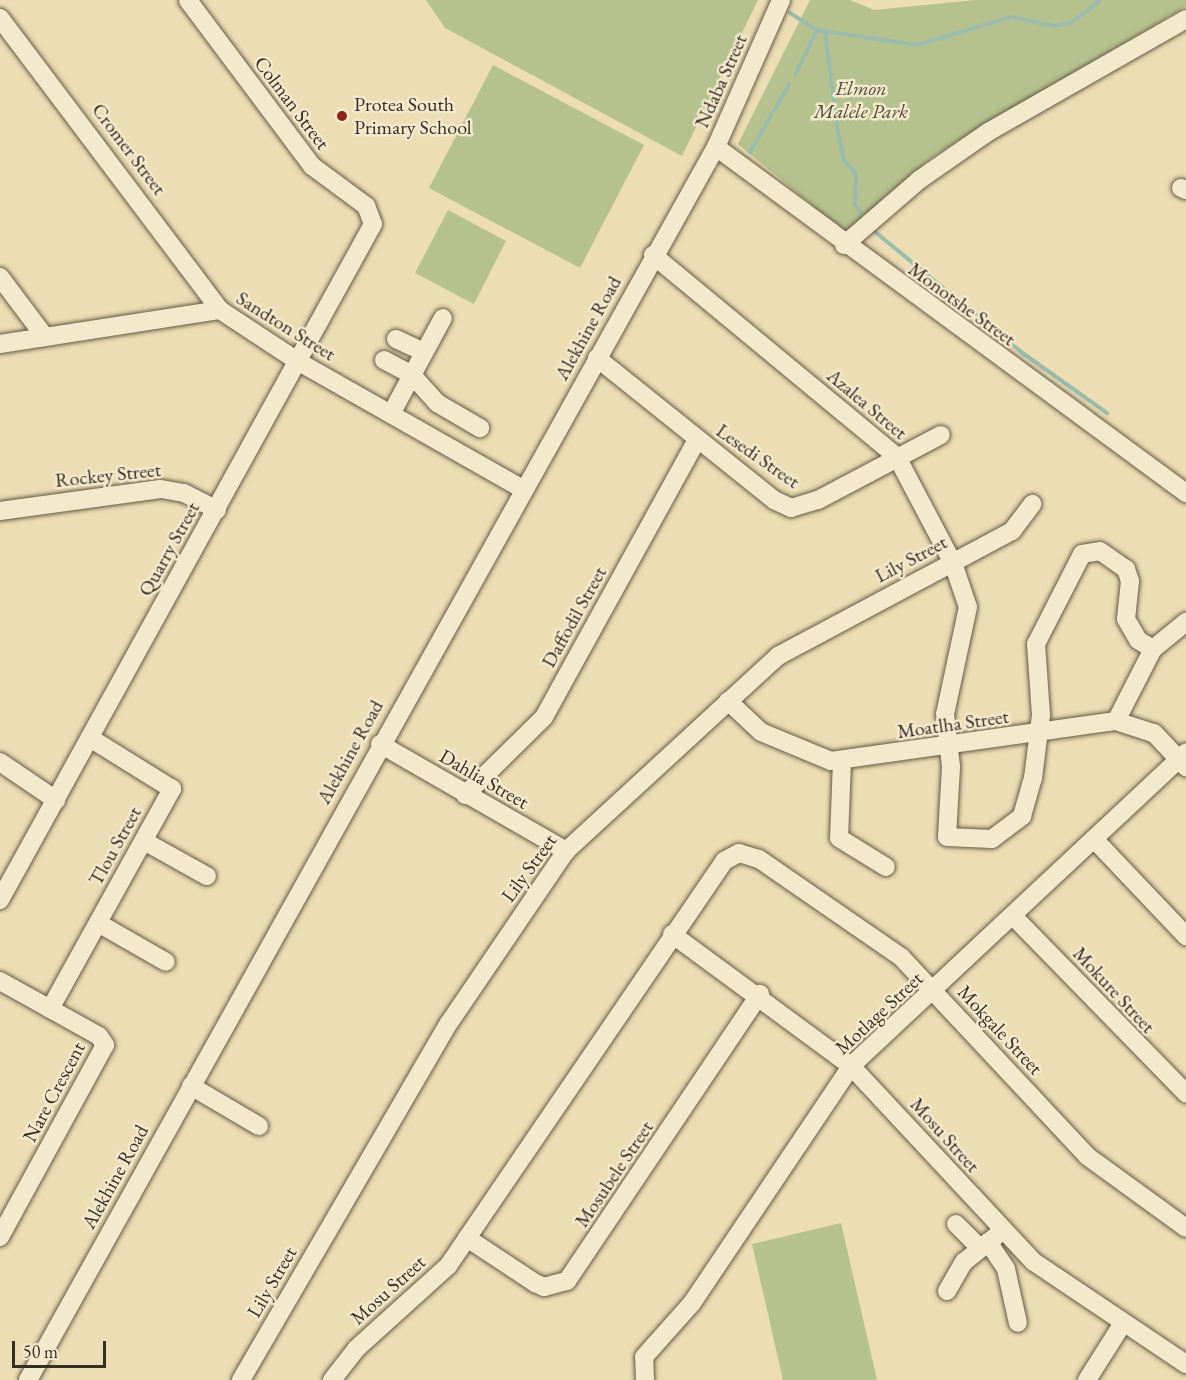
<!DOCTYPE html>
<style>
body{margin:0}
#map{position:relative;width:1186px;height:1380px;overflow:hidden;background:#ecddb2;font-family:"EB Garamond",serif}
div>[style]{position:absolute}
.green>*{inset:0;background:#b6c28d}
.stream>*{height:4px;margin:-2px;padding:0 2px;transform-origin:2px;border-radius:2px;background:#99bcac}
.roads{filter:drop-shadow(0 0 2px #645947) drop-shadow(0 0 2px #645947)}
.minor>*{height:18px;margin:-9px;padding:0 9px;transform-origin:9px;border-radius:9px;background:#f3e9cd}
.dots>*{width:16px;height:16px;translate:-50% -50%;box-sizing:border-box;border:3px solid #f3e9cd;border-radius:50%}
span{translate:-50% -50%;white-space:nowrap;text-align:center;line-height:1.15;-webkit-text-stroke:5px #f3e9cd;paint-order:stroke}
.street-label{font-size:20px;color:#362d23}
.park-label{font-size:20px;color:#504b38;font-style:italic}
.poi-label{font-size:20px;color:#362d23}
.left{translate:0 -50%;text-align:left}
.scale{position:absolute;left:12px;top:1341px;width:94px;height:27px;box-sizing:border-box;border:3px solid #362d23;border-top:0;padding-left:8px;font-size:18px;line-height:21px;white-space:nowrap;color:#362d23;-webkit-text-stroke:4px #f3e9cd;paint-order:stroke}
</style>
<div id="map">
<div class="green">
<i style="clip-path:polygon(426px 0,758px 0,682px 156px,445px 28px)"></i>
<i style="clip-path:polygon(810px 0,850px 0,874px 10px,976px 0,1186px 0,1186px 6px,933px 156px,845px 232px,738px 144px)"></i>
<i style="clip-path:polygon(493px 65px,644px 145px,580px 268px,429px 188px)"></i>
<i style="clip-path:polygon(448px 210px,506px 241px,474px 304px,415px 273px)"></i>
<i style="clip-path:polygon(841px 1223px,877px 1380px,783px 1380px,752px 1244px)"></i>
</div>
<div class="stream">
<i style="left:790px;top:13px;width:32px;rotate:32deg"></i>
<i style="left:817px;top:30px;width:101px;rotate:8.5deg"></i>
<i style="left:917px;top:45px;width:98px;rotate:-16.6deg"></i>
<i style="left:1011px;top:17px;width:44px;rotate:11.8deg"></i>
<i style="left:1054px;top:26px;width:17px;rotate:-10deg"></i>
<i style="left:1071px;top:23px;width:37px;rotate:-38deg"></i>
<i style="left:825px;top:32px;width:107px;rotate:82.5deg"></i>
<i style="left:839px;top:138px;width:23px;rotate:77deg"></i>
<i style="left:844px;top:160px;width:19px;rotate:51deg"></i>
<i style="left:856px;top:175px;width:29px;rotate:92deg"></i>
<i style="left:855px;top:204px;width:11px;rotate:56deg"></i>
<i style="left:795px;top:75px;width:50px;rotate:-63.9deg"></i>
<i style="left:750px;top:152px;width:78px;rotate:-59.8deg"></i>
<i style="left:874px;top:231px;width:194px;rotate:39.4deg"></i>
<i style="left:1024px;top:354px;width:102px;rotate:35.4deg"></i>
</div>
<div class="roads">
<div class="minor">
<i style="left:0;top:18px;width:366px;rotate:53deg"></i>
<i style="left:220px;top:310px;width:95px;rotate:33.4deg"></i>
<i style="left:299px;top:362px;width:257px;rotate:29.6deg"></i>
<i style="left:716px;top:147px;width:584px;rotate:36.36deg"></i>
<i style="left:1181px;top:188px;width:5px;rotate:22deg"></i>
<i style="left:844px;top:245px;width:99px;rotate:-40.9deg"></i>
<i style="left:919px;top:180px;width:84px;rotate:-34.8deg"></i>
<i style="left:988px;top:132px;width:228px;rotate:-29.7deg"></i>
<i style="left:653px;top:255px;width:317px;rotate:39.6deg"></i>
<i style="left:897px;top:457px;width:120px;rotate:62.2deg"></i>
<i style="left:953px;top:563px;width:46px;rotate:71.2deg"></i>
<i style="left:968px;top:607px;width:109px;rotate:102.1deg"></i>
<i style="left:945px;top:714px;width:53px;rotate:83.5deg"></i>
<i style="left:951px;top:767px;width:70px;rotate:93.3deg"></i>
<i style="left:947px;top:837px;width:45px;rotate:2.5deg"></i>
<i style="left:992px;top:839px;width:38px;rotate:-37deg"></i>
<i style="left:1022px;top:816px;width:40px;rotate:-74deg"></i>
<i style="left:1033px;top:778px;width:64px;rotate:-82.8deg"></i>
<i style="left:1041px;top:715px;width:71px;rotate:-94deg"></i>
<i style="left:1036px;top:644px;width:101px;rotate:-62.9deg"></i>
<i style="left:1082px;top:554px;width:18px;rotate:-9deg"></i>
<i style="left:1100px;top:551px;width:32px;rotate:35deg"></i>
<i style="left:1126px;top:569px;width:13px;rotate:72deg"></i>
<i style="left:1130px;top:581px;width:38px;rotate:96deg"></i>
<i style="left:1126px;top:619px;width:24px;rotate:60deg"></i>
<i style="left:1138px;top:640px;width:17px;rotate:31deg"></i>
<i style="left:0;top:277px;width:75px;rotate:53.1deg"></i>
<i style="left:396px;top:339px;width:31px;rotate:25deg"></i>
<i style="left:0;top:344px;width:223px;rotate:-8.8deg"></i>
<i style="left:597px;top:358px;width:227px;rotate:38.7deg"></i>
<i style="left:774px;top:500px;width:19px;rotate:25deg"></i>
<i style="left:791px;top:508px;width:28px;rotate:-17deg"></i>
<i style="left:818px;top:500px;width:139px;rotate:-27.9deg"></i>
<i style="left:384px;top:360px;width:32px;rotate:28deg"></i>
<i style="left:412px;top:375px;width:38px;rotate:48deg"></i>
<i style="left:437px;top:403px;width:50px;rotate:30.2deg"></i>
<i style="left:391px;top:414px;width:109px;rotate:-61.6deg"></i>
<i style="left:0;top:511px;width:162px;rotate:-7.8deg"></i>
<i style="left:161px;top:489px;width:23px;rotate:10deg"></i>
<i style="left:184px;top:493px;width:37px;rotate:27deg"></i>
<i style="left:728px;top:701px;width:45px;rotate:43.2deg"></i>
<i style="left:761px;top:732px;width:76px;rotate:22.5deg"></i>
<i style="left:831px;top:761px;width:288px;rotate:-8deg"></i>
<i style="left:1116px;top:721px;width:40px;rotate:18deg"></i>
<i style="left:1154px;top:733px;width:47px;rotate:46.7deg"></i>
<i style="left:1116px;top:721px;width:81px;rotate:-62.8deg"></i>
<i style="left:1153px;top:649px;width:43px;rotate:-39.3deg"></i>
<i style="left:380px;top:744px;width:215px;rotate:29.9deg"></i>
<i style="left:842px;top:761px;width:77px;rotate:92.2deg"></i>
<i style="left:839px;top:838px;width:55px;rotate:31.7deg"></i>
<i style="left:0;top:762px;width:68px;rotate:34.2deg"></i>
<i style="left:465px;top:795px;width:111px;rotate:-44.6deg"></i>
<i style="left:544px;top:717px;width:316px;rotate:-61.1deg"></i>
<i style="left:1094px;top:839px;width:134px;rotate:46.5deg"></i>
<i style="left:144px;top:841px;width:72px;rotate:29.1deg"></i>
<i style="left:0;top:900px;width:772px;rotate:-61.11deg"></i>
<i style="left:373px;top:224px;width:19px;rotate:-111deg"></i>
<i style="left:366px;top:206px;width:67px;rotate:-143.5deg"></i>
<i style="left:312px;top:166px;width:207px;rotate:-126.8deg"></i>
<i style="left:1013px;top:916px;width:248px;rotate:45.7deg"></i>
<i style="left:98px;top:923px;width:78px;rotate:29.8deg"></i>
<i style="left:672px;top:934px;width:222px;rotate:36.4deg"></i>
<i style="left:851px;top:1066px;width:268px;rotate:47deg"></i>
<i style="left:1034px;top:1262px;width:183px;rotate:33.9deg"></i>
<i style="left:0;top:981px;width:113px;rotate:29.1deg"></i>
<i style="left:99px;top:1036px;width:11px;rotate:56deg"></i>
<i style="left:105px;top:1045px;width:219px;rotate:118.7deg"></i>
<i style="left:50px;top:1009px;width:252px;rotate:-61deg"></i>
<i style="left:172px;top:789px;width:97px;rotate:-148.1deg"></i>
<i style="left:191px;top:1086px;width:79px;rotate:30.5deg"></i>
<i style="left:956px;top:1224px;width:34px;rotate:45deg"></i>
<i style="left:467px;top:1238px;width:82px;rotate:33.5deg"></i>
<i style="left:535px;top:1283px;width:10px;rotate:24deg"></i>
<i style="left:544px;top:1287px;width:24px;rotate:-15deg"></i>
<i style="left:567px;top:1281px;width:346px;rotate:-56.1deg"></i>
<i style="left:988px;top:1242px;width:32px;rotate:56deg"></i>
<i style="left:1006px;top:1269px;width:55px;rotate:77.5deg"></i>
<i style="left:947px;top:1291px;width:34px;rotate:-60deg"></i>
<i style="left:964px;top:1262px;width:41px;rotate:-39.1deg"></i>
<i style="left:28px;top:1380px;width:1412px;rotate:-60.84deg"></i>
<i style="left:716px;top:147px;width:161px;rotate:-66.1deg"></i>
<i style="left:241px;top:1380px;width:413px;rotate:-59.8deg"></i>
<i style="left:449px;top:1023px;width:208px;rotate:-55.8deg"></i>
<i style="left:566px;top:851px;width:288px;rotate:-42.6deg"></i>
<i style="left:778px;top:656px;width:265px;rotate:-28.1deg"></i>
<i style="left:1012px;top:531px;width:34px;rotate:-53deg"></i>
<i style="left:332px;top:1380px;width:39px;rotate:-52deg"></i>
<i style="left:356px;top:1349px;width:124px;rotate:-42.1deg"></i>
<i style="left:448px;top:1266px;width:490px;rotate:-55.7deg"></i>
<i style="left:724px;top:861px;width:17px;rotate:-28deg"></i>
<i style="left:739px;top:853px;width:21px;rotate:17deg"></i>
<i style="left:759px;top:859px;width:173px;rotate:34.6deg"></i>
<i style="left:901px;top:957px;width:272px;rotate:46.9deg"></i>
<i style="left:1087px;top:1156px;width:122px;rotate:36deg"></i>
<i style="left:645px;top:1380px;width:23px;rotate:-92deg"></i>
<i style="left:644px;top:1357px;width:72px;rotate:-48.4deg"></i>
<i style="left:692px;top:1303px;width:285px;rotate:-56.1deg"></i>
<i style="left:851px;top:1066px;width:459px;rotate:-43.1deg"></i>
<i style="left:1087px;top:1380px;width:67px;rotate:-57.7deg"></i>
</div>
</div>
<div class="dots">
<i style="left:342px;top:116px;background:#8f2418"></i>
</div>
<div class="street-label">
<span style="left:721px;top:81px;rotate:-66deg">Ndaba Street</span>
<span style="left:292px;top:103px;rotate:53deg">Colman Street</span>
<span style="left:129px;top:149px;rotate:53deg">Cromer Street</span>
<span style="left:962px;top:304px;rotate:36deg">Monotshe Street</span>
<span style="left:286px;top:326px;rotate:32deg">Sandton Street</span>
<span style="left:588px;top:328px;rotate:-61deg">Alekhine Road</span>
<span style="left:867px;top:404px;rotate:40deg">Azalea Street</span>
<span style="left:758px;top:456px;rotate:35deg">Lesedi Street</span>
<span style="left:108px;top:475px;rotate:-6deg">Rockey Street</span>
<span style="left:169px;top:549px;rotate:-61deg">Quarry Street</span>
<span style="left:911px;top:559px;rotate:-28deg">Lily Street</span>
<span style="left:574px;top:617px;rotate:-61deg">Daffodil Street</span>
<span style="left:953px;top:724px;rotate:-8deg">Moatlha Street</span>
<span style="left:350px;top:752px;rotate:-61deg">Alekhine Road</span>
<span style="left:484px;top:779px;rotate:30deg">Dahlia Street</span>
<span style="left:115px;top:846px;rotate:-61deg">Tlou Street</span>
<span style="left:529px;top:868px;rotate:-54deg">Lily Street</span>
<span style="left:1114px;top:990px;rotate:47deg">Mokure Street</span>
<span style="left:879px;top:1013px;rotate:-43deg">Motlage Street</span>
<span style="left:1000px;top:1030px;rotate:47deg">Mokgale Street</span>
<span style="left:54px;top:1092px;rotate:-62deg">Nare Crescent</span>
<span style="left:945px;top:1135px;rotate:48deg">Mosu Street</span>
<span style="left:614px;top:1174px;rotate:-56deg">Mosubele Street</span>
<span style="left:115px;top:1177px;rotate:-61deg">Alekhine Road</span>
<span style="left:272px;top:1282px;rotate:-60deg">Lily Street</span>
<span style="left:388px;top:1290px;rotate:-42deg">Mosu Street</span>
</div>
<div class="park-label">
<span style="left:861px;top:100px">Elmon<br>Malele Park</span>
</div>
<div class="poi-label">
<span class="left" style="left:354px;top:116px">Protea South<br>Primary School</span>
</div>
<div class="scale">50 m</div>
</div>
